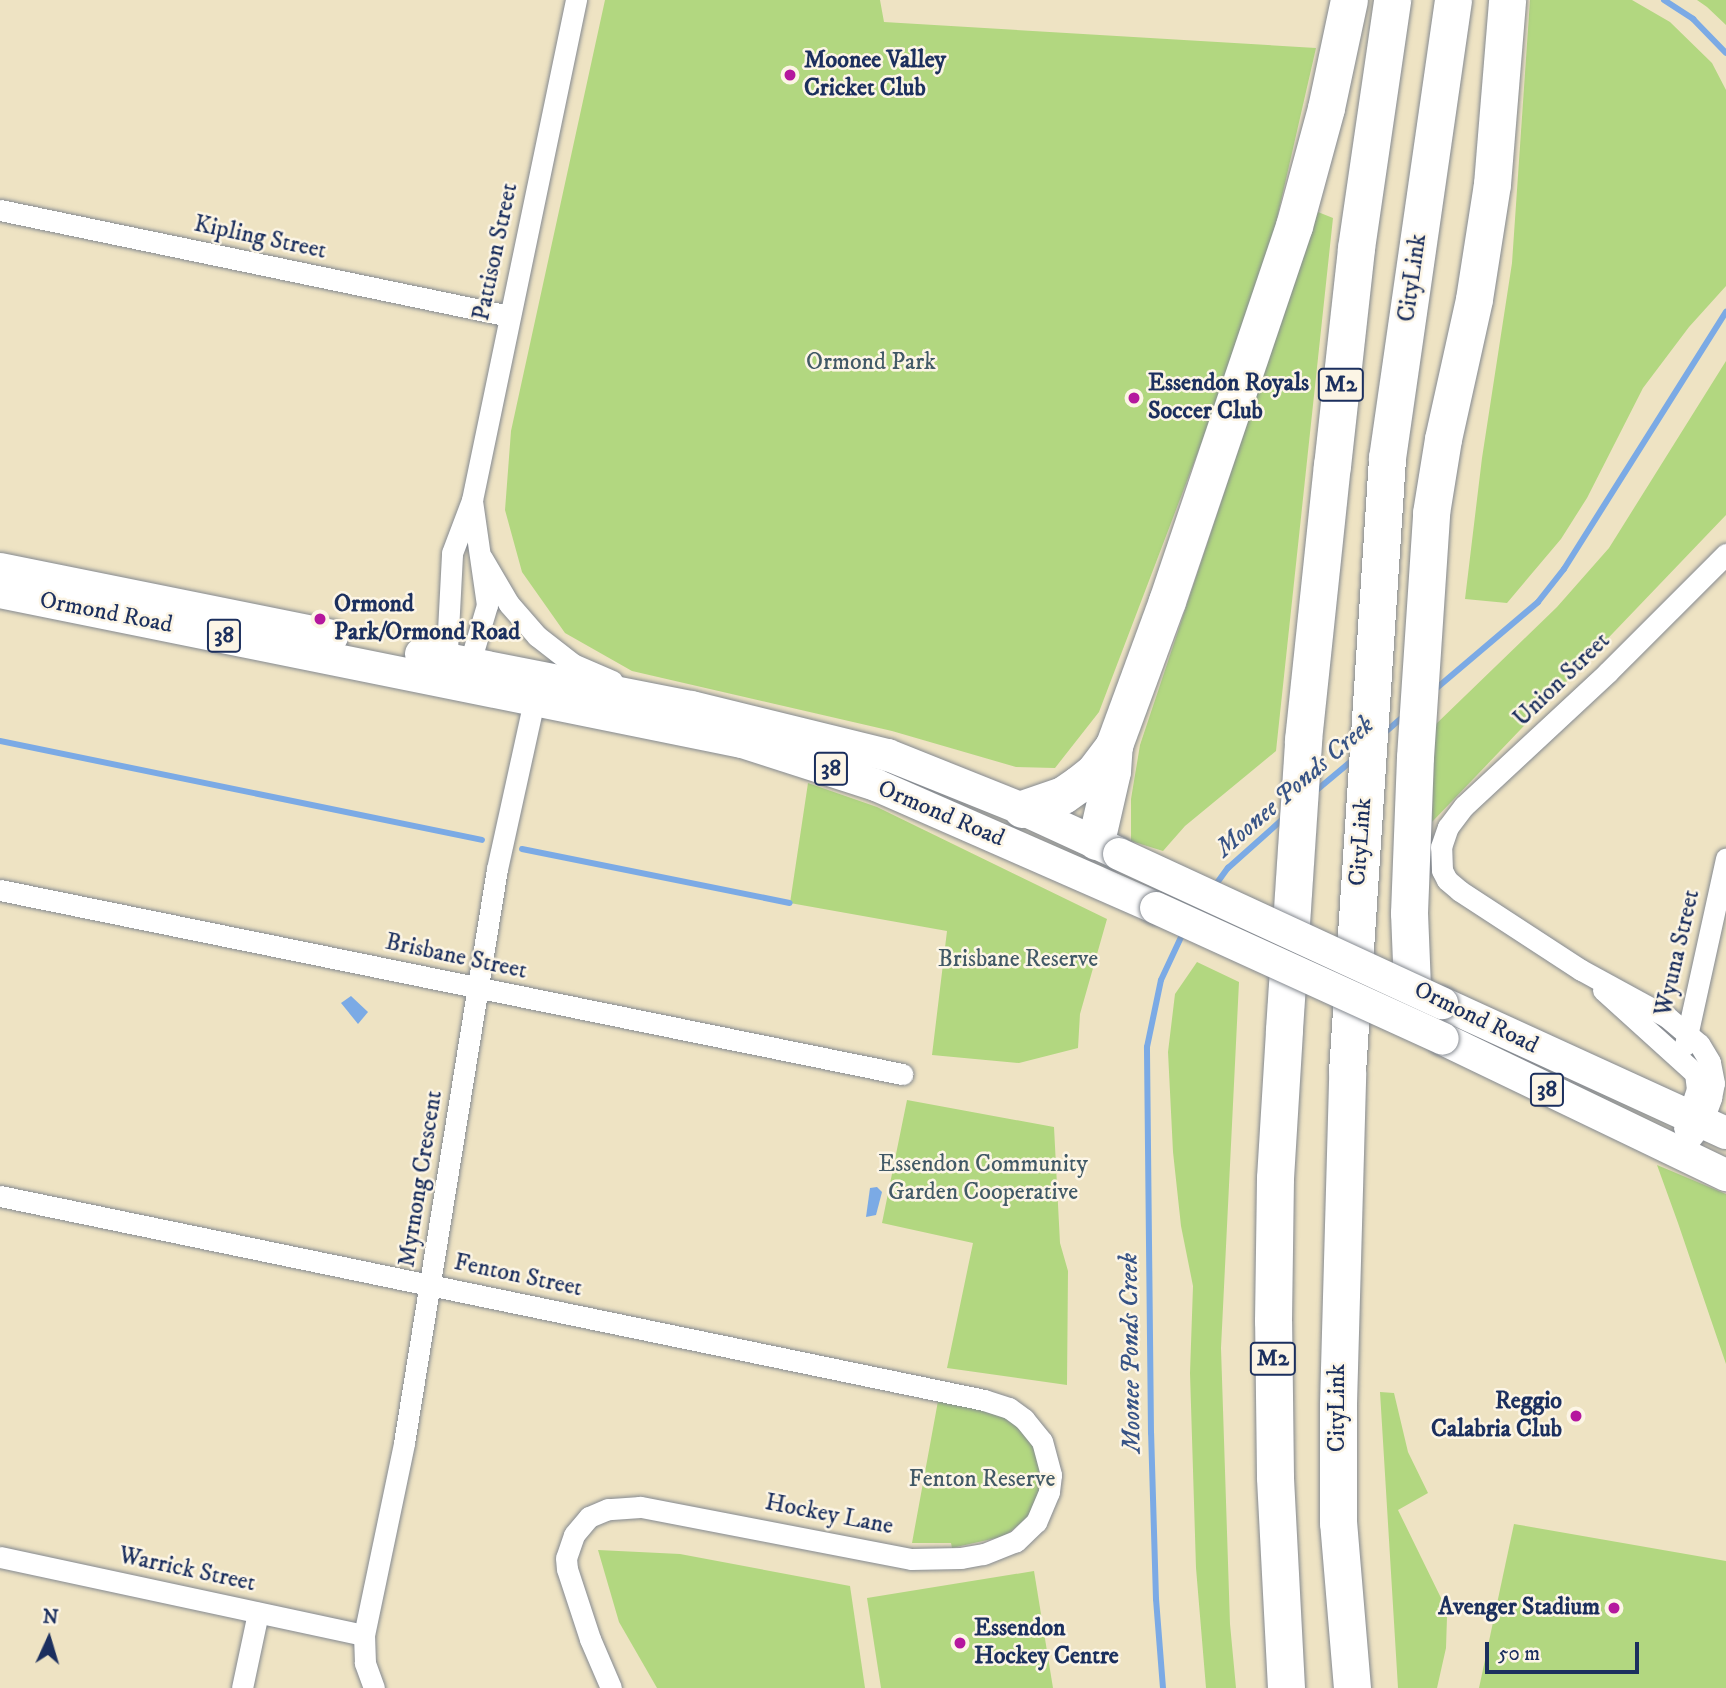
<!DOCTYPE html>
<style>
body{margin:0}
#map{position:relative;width:1726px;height:1688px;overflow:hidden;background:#eee3c3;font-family:"IM FELL DW Pica",serif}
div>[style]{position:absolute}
.green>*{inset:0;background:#b2d780}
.water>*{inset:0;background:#7baae5}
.stream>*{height:6px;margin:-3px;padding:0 3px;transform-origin:3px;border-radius:3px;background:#7baae5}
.roads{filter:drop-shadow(0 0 2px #848990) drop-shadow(0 0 2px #848990)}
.street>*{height:21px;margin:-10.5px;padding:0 10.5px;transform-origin:10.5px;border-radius:10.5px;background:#fff}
.primary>*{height:32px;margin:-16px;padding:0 16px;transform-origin:16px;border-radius:16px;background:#fff}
.highway>*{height:37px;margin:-18.5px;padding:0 18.5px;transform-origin:18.5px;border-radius:18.5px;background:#fff}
.bridges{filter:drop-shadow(0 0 2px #848990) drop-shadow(0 0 2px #848990)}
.primary-bridge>*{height:32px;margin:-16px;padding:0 16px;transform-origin:16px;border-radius:16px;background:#fff}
.dots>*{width:19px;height:19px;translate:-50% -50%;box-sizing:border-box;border:4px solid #fcf5e5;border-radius:50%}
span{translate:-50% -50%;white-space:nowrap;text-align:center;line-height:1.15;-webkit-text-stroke:5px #fcf5e5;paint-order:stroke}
.shield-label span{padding:2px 5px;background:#fcf5e5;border:2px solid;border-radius:5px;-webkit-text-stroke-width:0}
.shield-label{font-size:23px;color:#1b2f5e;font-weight:700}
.poi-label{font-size:24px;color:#1b2f5e;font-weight:700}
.left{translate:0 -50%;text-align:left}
.right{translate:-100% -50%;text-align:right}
.street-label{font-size:24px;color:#1b2f5e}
.park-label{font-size:24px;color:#415966}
.water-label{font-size:26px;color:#385486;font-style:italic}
.north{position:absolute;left:14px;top:1604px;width:70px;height:70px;-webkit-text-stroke:5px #fcf5e5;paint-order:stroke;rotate:4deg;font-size:19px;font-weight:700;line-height:28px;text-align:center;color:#1b2f5e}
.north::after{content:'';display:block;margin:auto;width:24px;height:32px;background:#1b2f5e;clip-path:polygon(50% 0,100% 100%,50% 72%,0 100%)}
.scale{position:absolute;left:1485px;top:1642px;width:154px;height:32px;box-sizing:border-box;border:4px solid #1b2f5e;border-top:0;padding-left:9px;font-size:21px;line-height:24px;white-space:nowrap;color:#1b2f5e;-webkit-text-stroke:5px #fcf5e5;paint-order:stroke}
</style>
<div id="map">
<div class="green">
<i style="clip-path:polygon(605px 0,880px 0,884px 22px,1316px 48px,1262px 284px,1099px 712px,1055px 768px,1016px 767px,892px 731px,632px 671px,565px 633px,522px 572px,505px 510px,511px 431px)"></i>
<i style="clip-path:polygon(1530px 0,1632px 0,1670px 22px,1712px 63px,1726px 90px,1726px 286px,1689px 327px,1643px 388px,1587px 498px,1561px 539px,1507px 603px,1465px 599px,1482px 458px,1512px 263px)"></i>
<i style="clip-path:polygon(1697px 0,1726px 0,1726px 25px,1707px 7px)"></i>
<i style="clip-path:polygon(1318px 212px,1333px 218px,1276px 751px,1185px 826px,1163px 851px,1131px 841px,1131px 799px,1140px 745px)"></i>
<i style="clip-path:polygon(1726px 361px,1726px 515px,1432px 822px,1435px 725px,1557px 607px,1609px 548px)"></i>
<i style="clip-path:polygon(808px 783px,877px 807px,1107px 919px,1080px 1014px,1078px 1048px,1019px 1063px,932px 1055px,947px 931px,790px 903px)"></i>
<i style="clip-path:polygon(1197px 962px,1239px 982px,1221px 1348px,1230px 1624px,1236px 1688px,1206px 1688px,1196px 1568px,1190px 1373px,1193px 1286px,1181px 1226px,1173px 1152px,1168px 1052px,1175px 994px)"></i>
<i style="clip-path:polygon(907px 1100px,1054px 1127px,1060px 1243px,1068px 1271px,1067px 1385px,947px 1368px,973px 1243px,882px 1223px)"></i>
<i style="clip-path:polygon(1657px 1165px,1726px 1194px,1726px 1364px,1678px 1223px)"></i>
<i style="clip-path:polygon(1380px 1392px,1394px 1393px,1408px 1452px,1428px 1493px,1398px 1510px,1442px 1600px,1447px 1617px,1446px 1648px,1437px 1688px,1398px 1688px)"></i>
<i style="clip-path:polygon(938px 1401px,996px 1413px,1013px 1421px,1034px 1448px,1040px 1466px,1041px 1484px,1036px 1501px,1028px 1517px,1005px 1536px,952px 1548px,951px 1543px,912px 1543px)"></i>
<i style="clip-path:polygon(1514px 1524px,1726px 1561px,1726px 1688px,1479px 1688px)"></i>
<i style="clip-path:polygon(598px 1550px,680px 1554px,850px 1586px,865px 1688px,657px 1688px,619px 1622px)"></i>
<i style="clip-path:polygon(1034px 1571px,1053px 1688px,881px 1688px,867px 1598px)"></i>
</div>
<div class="water">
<i style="clip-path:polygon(351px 996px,368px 1012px,358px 1024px,341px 1003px)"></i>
<i style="clip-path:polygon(877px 1187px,882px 1192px,876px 1215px,866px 1217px,870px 1188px)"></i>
</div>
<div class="stream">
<i style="left:1664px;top:0;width:35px;rotate:33deg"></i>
<i style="left:1693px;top:19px;width:47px;rotate:45.9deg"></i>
<i style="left:1432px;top:692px;width:139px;rotate:-40.3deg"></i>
<i style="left:1538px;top:602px;width:42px;rotate:-51.8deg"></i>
<i style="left:1564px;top:569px;width:304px;rotate:-57.8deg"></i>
<i style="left:1382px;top:735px;width:30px;rotate:-41deg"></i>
<i style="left:0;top:741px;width:492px;rotate:11.6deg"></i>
<i style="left:1312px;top:794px;width:56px;rotate:-39.9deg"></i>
<i style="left:522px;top:849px;width:273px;rotate:11.4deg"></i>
<i style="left:1214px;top:887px;width:24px;rotate:-54deg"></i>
<i style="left:1228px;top:868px;width:76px;rotate:-41.8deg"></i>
<i style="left:1163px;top:1688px;width:89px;rotate:-94.5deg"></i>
<i style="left:1156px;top:1599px;width:166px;rotate:-91.7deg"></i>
<i style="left:1151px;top:1433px;width:386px;rotate:-90.6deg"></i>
<i style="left:1147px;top:1047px;width:68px;rotate:-78.2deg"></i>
<i style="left:1161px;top:980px;width:54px;rotate:-64.9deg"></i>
</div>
<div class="roads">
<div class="street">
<i style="left:0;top:210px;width:520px;rotate:11.76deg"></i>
<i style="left:482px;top:558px;width:53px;rotate:59.6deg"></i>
<i style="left:509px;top:604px;width:43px;rotate:48.8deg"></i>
<i style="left:537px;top:636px;width:46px;rotate:37.9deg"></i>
<i style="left:573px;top:664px;width:43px;rotate:23.6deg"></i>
<i style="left:446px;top:669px;width:116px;rotate:-87deg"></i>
<i style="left:452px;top:553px;width:57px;rotate:-69.3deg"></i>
<i style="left:472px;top:500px;width:511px;rotate:-78.25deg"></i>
<i style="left:459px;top:670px;width:23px;rotate:-52deg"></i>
<i style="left:473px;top:652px;width:49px;rotate:-73.4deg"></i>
<i style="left:487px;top:605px;width:105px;rotate:-98.2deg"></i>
<i style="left:0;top:890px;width:921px;rotate:11.53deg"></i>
<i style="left:1603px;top:990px;width:124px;rotate:42.1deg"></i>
<i style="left:1695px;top:1073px;width:16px;rotate:83deg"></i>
<i style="left:1697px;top:1089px;width:41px;rotate:108.4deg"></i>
<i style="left:1685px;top:1045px;width:191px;rotate:-77.6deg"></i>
<i style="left:1679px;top:1154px;width:39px;rotate:-53deg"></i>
<i style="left:1702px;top:1123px;width:27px;rotate:-70deg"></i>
<i style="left:1711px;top:1098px;width:15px;rotate:-79deg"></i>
<i style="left:1714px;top:1083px;width:21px;rotate:-101deg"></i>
<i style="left:1710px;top:1062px;width:21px;rotate:-121deg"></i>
<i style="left:1699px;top:1044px;width:42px;rotate:-139.8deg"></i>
<i style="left:1667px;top:1017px;width:98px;rotate:-151.3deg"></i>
<i style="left:1581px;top:970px;width:145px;rotate:-146.9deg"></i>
<i style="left:1460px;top:891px;width:17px;rotate:-140deg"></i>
<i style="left:1447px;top:880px;width:11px;rotate:-117deg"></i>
<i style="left:1442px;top:870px;width:23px;rotate:-92deg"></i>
<i style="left:1441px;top:847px;width:21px;rotate:-71deg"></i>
<i style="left:1448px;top:827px;width:26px;rotate:-53deg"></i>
<i style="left:1464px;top:806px;width:197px;rotate:-42.9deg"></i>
<i style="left:1608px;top:672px;width:167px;rotate:-45deg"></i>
<i style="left:0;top:1196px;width:1005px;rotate:11.71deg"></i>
<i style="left:984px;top:1400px;width:26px;rotate:18deg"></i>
<i style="left:1009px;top:1408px;width:19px;rotate:36deg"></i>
<i style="left:1024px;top:1419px;width:28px;rotate:51deg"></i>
<i style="left:1042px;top:1441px;width:35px;rotate:75deg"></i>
<i style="left:1051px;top:1475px;width:17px;rotate:97deg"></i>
<i style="left:1049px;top:1492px;width:33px;rotate:113deg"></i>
<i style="left:1036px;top:1522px;width:28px;rotate:136deg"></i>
<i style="left:1016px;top:1541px;width:35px;rotate:158deg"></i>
<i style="left:983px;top:1554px;width:22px;rotate:170deg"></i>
<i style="left:961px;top:1558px;width:50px;rotate:178.9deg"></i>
<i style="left:911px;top:1559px;width:276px;rotate:-169.1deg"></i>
<i style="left:640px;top:1507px;width:32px;rotate:176deg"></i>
<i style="left:608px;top:1509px;width:21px;rotate:157deg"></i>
<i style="left:589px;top:1517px;width:23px;rotate:130deg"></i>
<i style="left:574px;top:1535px;width:24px;rotate:109deg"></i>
<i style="left:566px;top:1558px;width:11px;rotate:85deg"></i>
<i style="left:567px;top:1569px;width:74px;rotate:71.8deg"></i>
<i style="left:590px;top:1639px;width:53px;rotate:66.8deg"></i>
<i style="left:0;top:1557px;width:372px;rotate:12.1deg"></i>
<i style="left:242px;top:1688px;width:77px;rotate:-78deg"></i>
<i style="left:374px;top:1688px;width:27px;rotate:-110deg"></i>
<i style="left:365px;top:1663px;width:28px;rotate:-92deg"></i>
<i style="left:364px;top:1635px;width:196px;rotate:-78.2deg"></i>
<i style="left:404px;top:1443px;width:581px;rotate:-80.8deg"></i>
<i style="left:497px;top:869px;width:186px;rotate:-77.6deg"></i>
</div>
<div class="primary">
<i style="left:0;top:569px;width:339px;rotate:11.4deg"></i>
<i style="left:0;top:592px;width:757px;rotate:11.43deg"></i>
<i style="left:742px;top:742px;width:141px;rotate:17.8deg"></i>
<i style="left:876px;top:785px;width:306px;rotate:23.7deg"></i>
<i style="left:421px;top:654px;width:276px;rotate:11.1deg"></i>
<i style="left:692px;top:707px;width:202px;rotate:13.8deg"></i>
<i style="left:888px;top:755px;width:144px;rotate:21.9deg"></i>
<i style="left:1022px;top:809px;width:106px;rotate:24.6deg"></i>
<i style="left:1442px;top:1003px;width:312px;rotate:24.6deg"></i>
<i style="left:1443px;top:1039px;width:314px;rotate:25.7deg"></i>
</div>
<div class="highway">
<i style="left:1022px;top:809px;width:43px;rotate:-18.9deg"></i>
<i style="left:1063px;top:795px;width:19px;rotate:-35deg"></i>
<i style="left:1079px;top:784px;width:19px;rotate:-39deg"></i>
<i style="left:1094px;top:772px;width:34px;rotate:-53deg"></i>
<i style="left:1096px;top:841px;width:72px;rotate:-77.1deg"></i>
<i style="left:1112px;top:771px;width:26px;rotate:-86deg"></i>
<i style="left:1114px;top:745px;width:153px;rotate:-69.8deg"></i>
<i style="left:1167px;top:601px;width:396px;rotate:-71.3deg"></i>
<i style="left:1294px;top:226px;width:122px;rotate:-74.8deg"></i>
<i style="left:1326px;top:108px;width:110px;rotate:-78deg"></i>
<i style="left:1412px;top:987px;width:74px;rotate:-92.3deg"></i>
<i style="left:1409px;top:913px;width:156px;rotate:-87.8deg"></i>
<i style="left:1415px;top:757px;width:245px;rotate:-86.2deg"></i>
<i style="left:1431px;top:513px;width:75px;rotate:-80.8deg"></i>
<i style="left:1443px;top:439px;width:143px;rotate:-77.5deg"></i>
<i style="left:1474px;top:299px;width:116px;rotate:-81.1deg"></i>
<i style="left:1492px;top:184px;width:185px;rotate:-85.3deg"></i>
<i style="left:1286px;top:1688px;width:211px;rotate:-93deg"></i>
<i style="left:1275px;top:1477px;width:156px;rotate:-90.7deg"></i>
<i style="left:1273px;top:1321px;width:143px;rotate:-89.2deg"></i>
<i style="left:1275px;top:1178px;width:149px;rotate:-86.5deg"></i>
<i style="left:1284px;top:1029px;width:290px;rotate:-86.2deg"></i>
<i style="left:1303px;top:740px;width:276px;rotate:-84deg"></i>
<i style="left:1332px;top:466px;width:219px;rotate:-83.7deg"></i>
<i style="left:1356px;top:248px;width:251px;rotate:-81.7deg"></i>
<i style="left:1352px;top:1688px;width:166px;rotate:-94.8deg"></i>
<i style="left:1338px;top:1523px;width:119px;rotate:-90deg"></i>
<i style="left:1338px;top:1404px;width:332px;rotate:-88.4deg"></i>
<i style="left:1347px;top:1072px;width:615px;rotate:-86.27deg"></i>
<i style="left:1387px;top:458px;width:463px;rotate:-81.8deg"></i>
</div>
</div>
<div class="bridges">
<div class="primary-bridge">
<i style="left:1119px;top:854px;width:356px;rotate:24.8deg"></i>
<i style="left:1156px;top:908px;width:315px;rotate:24.5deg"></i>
</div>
</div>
<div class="dots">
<i style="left:790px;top:75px;background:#b5179e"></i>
<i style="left:1134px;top:398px;background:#b5179e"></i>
<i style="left:320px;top:619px;background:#b5179e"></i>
<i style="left:1576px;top:1416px;background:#b5179e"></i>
<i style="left:1614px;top:1608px;background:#b5179e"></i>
<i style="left:960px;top:1643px;background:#b5179e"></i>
</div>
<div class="shield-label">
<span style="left:1341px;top:385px">M2</span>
<span style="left:224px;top:636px">38</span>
<span style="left:831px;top:769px">38</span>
<span style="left:1547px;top:1090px">38</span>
<span style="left:1273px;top:1359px">M2</span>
</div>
<div class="poi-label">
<span class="left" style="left:804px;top:75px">Moonee Valley<br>Cricket Club</span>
<span class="left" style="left:1148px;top:398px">Essendon Royals<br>Soccer Club</span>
<span class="left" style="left:334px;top:619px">Ormond<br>Park/Ormond Road</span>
<span class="right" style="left:1562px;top:1416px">Reggio<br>Calabria Club</span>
<span class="right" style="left:1600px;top:1608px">Avenger Stadium</span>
<span class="left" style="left:974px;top:1643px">Essendon<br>Hockey Centre</span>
</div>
<div class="street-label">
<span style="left:260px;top:238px;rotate:12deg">Kipling Street</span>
<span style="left:496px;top:252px;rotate:-78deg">Pattison Street</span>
<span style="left:1413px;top:278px;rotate:-82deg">CityLink</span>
<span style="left:106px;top:613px;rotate:11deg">Ormond Road</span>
<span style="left:1562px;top:680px;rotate:-44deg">Union Street</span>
<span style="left:941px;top:814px;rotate:23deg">Ormond Road</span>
<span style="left:1361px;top:842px;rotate:-86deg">CityLink</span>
<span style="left:1678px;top:953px;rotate:-77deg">Wyuna Street</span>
<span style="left:456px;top:957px;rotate:12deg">Brisbane Street</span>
<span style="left:1476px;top:1018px;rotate:26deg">Ormond Road</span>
<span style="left:421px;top:1179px;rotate:-81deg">Myrnong Crescent</span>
<span style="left:518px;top:1276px;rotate:12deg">Fenton Street</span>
<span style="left:1338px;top:1408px;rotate:-90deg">CityLink</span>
<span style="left:829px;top:1515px;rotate:11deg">Hockey Lane</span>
<span style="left:187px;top:1570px;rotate:12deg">Warrick Street</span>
</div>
<div class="park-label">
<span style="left:871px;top:363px">Ormond Park</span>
<span style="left:1018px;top:960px">Brisbane Reserve</span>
<span style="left:983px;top:1179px">Essendon Community<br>Garden Cooperative</span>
<span style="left:982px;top:1480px">Fenton Reserve</span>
</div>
<div class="water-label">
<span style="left:1295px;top:787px;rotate:-41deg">Moonee Ponds Creek</span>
<span style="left:1131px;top:1353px;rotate:-91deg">Moonee Ponds Creek</span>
</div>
<div class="north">N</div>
<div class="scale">50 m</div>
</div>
